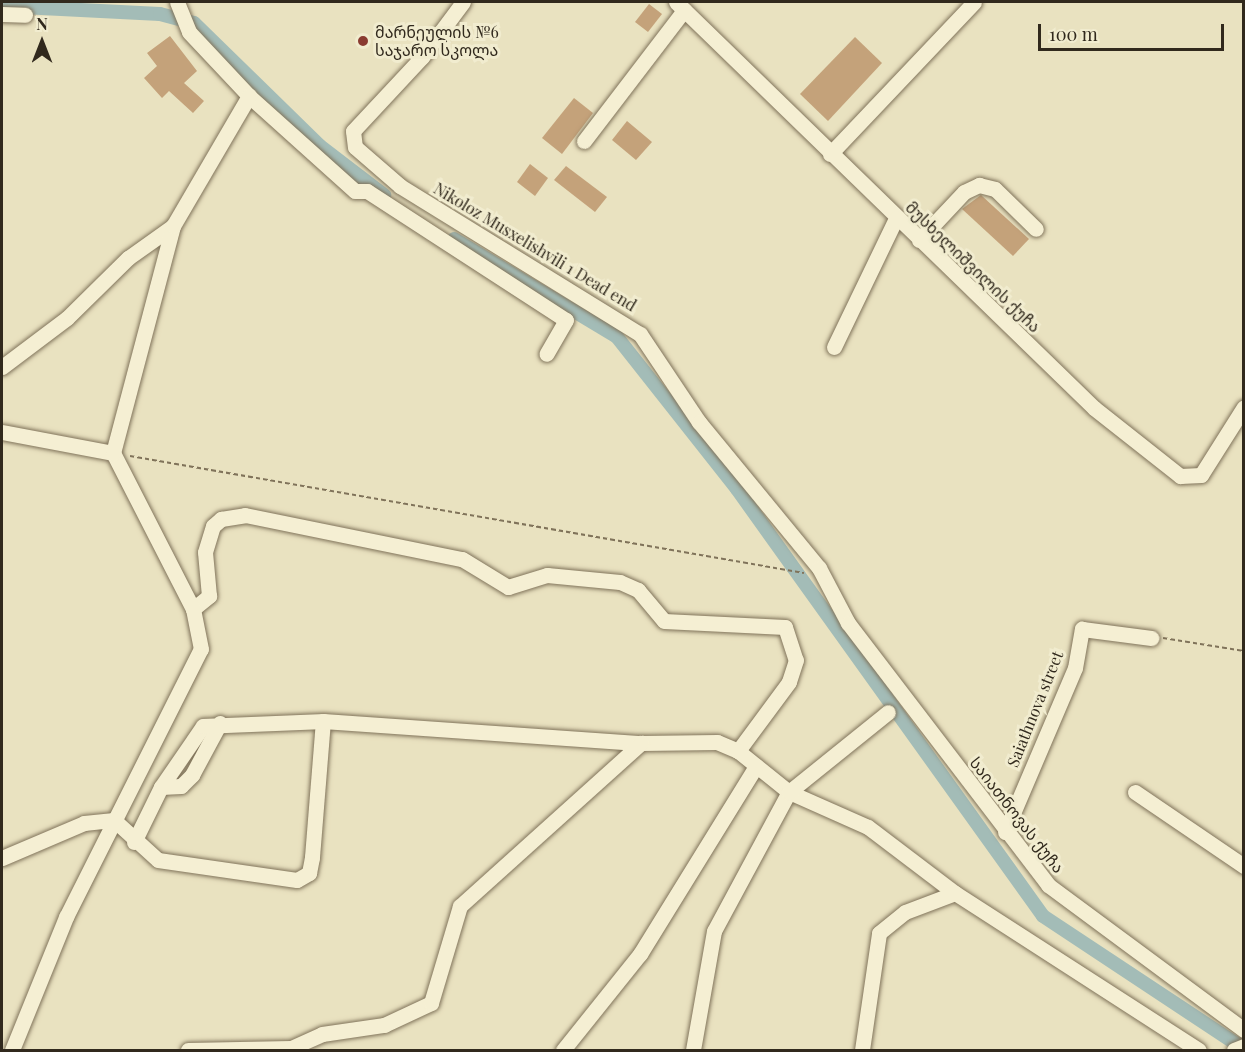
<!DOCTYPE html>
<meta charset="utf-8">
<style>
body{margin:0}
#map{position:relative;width:1245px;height:1052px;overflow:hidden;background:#e9e2c0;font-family:"Playfair Display","Noto Sans Georgian",serif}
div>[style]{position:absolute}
.canal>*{height:14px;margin:-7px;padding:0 7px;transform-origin:7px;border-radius:7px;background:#a3bcb7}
.building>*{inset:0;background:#c4a27a}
.path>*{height:2px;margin-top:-1px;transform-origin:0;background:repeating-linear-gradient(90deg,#80735a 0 4.5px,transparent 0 7.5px)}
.roads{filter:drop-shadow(0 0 2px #80735a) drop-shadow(0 0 2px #80735a)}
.minor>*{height:15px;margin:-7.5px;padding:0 7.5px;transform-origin:7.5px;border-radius:7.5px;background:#f5efd3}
.dots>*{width:16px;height:16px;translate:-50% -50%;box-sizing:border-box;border:3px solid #f1eccf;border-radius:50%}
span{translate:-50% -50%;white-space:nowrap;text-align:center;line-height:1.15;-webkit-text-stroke:6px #f1eccf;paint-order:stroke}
.poi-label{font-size:16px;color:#31291d}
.left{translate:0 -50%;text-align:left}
.street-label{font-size:16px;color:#31291d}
.frame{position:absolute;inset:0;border:3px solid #31291d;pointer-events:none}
.north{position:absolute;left:12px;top:12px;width:60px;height:60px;-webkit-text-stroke:4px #f1eccf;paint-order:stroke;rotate:0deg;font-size:16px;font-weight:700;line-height:24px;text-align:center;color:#31291d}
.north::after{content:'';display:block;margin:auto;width:21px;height:27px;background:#31291d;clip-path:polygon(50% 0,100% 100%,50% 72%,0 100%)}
.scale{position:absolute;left:1038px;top:24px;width:186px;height:27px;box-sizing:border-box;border:3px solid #31291d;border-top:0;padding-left:8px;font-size:18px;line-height:21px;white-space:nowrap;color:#31291d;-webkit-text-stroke:4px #f1eccf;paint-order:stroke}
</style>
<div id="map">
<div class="canal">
<i style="left:2px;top:6px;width:158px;rotate:2.9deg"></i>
<i style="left:160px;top:14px;width:35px;rotate:15deg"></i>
<i style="left:194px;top:23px;width:176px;rotate:44.3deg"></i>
<i style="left:320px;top:146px;width:81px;rotate:37.4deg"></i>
<i style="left:454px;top:239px;width:190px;rotate:31deg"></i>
<i style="left:617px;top:337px;width:194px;rotate:51.7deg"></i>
<i style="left:737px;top:489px;width:525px;rotate:54.37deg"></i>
<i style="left:1043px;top:916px;width:241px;rotate:33.5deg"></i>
</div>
<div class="building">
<i style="clip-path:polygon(649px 4px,662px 14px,648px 32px,635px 22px)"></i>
<i style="clip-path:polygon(170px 36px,197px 71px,184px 83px,204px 101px,193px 113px,169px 91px,162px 98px,144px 78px,157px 66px,147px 53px)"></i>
<i style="clip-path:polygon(855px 37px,882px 63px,828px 121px,800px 94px)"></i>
<i style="clip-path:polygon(574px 98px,593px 113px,562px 154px,542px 138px)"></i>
<i style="clip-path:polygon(627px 121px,652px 142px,636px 160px,612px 140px)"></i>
<i style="clip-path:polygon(530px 164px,548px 178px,535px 196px,517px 182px)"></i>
<i style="clip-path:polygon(566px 166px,607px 197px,595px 212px,554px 180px)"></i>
<i style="clip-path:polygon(981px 195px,1029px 239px,1013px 256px,962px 209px)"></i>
</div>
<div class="path">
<i style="left:130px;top:456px;width:684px;rotate:9.85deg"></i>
<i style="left:1163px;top:638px;width:82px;rotate:9.1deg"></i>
</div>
<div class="roads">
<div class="minor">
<i style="left:177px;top:2px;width:32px;rotate:68deg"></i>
<i style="left:189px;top:32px;width:88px;rotate:46.8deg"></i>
<i style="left:249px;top:96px;width:142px;rotate:41.9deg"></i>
<i style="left:355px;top:191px;width:12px"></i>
<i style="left:367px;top:191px;width:237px;rotate:33deg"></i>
<i style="left:566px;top:320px;width:39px;rotate:120deg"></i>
<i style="left:463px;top:2px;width:69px;rotate:126.7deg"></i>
<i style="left:422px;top:57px;width:101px;rotate:133deg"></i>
<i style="left:353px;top:131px;width:16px;rotate:83deg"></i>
<i style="left:355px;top:147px;width:60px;rotate:40.9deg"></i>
<i style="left:400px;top:186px;width:282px;rotate:31.7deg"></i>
<i style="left:640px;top:334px;width:106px;rotate:56.2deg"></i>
<i style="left:699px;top:422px;width:189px;rotate:50.6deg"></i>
<i style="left:819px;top:568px;width:62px;rotate:62.2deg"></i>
<i style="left:848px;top:623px;width:330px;rotate:52.6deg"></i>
<i style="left:1048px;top:885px;width:244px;rotate:36.5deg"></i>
<i style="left:676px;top:2px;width:583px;rotate:44.17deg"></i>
<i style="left:1094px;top:408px;width:110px;rotate:38.3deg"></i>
<i style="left:1180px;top:476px;width:21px;rotate:-3deg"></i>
<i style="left:1201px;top:475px;width:80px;rotate:-57.7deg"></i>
<i style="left:2px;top:14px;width:23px;rotate:2deg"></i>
<i style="left:584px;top:141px;width:165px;rotate:-52.6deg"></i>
<i style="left:830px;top:154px;width:209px;rotate:-46.5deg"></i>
<i style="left:919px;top:240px;width:66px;rotate:-46.8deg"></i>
<i style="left:964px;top:192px;width:17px;rotate:-25deg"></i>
<i style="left:979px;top:185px;width:16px;rotate:14deg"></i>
<i style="left:995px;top:189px;width:57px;rotate:44.3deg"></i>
<i style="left:834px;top:347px;width:143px;rotate:-64.3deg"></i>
<i style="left:2px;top:367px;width:81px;rotate:-37deg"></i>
<i style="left:67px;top:318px;width:86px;rotate:-44.5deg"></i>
<i style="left:128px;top:258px;width:55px;rotate:-35.4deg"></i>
<i style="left:2px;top:432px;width:113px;rotate:10.7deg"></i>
<i style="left:193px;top:609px;width:21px;rotate:-39deg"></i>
<i style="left:209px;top:596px;width:44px;rotate:-95.2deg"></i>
<i style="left:205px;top:552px;width:27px;rotate:-73deg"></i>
<i style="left:213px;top:526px;width:11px;rotate:-41deg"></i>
<i style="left:221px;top:519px;width:24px;rotate:-9deg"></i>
<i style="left:245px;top:515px;width:221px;rotate:11.5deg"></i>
<i style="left:462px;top:559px;width:54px;rotate:31.3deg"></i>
<i style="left:508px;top:587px;width:41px;rotate:-17.1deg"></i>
<i style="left:547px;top:575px;width:73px;rotate:5.5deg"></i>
<i style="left:620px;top:582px;width:20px;rotate:24deg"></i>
<i style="left:638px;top:590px;width:40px;rotate:50deg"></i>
<i style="left:664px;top:621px;width:121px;rotate:2.8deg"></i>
<i style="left:785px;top:627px;width:35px;rotate:72deg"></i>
<i style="left:796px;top:660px;width:23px;rotate:108deg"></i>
<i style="left:789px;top:682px;width:86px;rotate:126.5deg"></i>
<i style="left:161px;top:787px;width:20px;rotate:-3deg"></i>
<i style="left:181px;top:786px;width:16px;rotate:-45deg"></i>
<i style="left:192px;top:775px;width:59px;rotate:-61.7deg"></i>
<i style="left:1135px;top:792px;width:132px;rotate:34.2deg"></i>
<i style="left:1005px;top:832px;width:178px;rotate:-66.9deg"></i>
<i style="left:1075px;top:668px;width:40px;rotate:-80deg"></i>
<i style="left:1082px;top:629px;width:70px;rotate:7.4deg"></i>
<i style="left:134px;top:842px;width:61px;rotate:-63.9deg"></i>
<i style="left:161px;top:787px;width:74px;rotate:-55.5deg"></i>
<i style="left:203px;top:726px;width:120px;rotate:-2.4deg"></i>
<i style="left:2px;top:858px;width:89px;rotate:-23.1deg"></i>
<i style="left:84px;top:823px;width:30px;rotate:-6deg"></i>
<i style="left:114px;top:820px;width:59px;rotate:42.3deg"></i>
<i style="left:158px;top:860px;width:140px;rotate:8.2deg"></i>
<i style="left:297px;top:880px;width:14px;rotate:-30deg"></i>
<i style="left:309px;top:873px;width:16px;rotate:-79deg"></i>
<i style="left:312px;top:857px;width:136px;rotate:-85.4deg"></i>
<i style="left:323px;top:721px;width:319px;rotate:4deg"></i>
<i style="left:641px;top:743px;width:76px;rotate:-0.8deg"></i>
<i style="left:717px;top:742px;width:23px;rotate:23deg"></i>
<i style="left:738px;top:751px;width:65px;rotate:38.8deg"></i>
<i style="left:789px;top:792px;width:86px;rotate:23.9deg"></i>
<i style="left:868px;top:827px;width:109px;rotate:37.2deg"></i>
<i style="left:955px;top:893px;width:290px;rotate:32.8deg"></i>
<i style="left:12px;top:1050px;width:144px;rotate:-67.9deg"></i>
<i style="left:66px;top:917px;width:300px;rotate:-63.3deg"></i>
<i style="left:201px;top:649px;width:41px;rotate:-101.3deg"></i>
<i style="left:193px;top:609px;width:175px;rotate:-117.1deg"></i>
<i style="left:113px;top:453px;width:235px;rotate:-75.2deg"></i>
<i style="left:173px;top:226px;width:151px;rotate:-59.7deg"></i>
<i style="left:188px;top:1050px;width:103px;rotate:-1.1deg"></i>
<i style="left:291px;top:1048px;width:34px;rotate:-24deg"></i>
<i style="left:322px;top:1034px;width:63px;rotate:-8.3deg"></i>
<i style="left:384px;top:1025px;width:52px;rotate:-25.1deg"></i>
<i style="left:431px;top:1003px;width:101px;rotate:-73.4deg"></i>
<i style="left:460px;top:906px;width:244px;rotate:-42deg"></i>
<i style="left:563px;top:1050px;width:123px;rotate:-51.3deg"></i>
<i style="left:640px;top:954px;width:221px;rotate:-58.3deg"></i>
<i style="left:693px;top:1050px;width:121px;rotate:-80deg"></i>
<i style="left:714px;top:931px;width:158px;rotate:-61.7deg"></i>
<i style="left:789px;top:792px;width:127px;rotate:-38.9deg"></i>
<i style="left:862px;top:1050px;width:118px;rotate:-81.7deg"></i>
<i style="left:879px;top:933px;width:33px;rotate:-39deg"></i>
<i style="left:905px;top:912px;width:53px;rotate:-20.8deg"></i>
<i style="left:1234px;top:1050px;width:11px;rotate:-22deg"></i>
</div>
</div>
<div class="dots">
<i style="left:363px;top:41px;background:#8a3b30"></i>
</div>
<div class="poi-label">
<span class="left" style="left:375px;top:41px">მარნეულის №6<br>საჯარო სკოლა</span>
</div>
<div class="street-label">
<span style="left:535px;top:247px;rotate:31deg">Nikoloz Musxelishvili 1 Dead end</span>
<span style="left:973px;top:267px;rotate:44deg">მუსხელიშვილის ქუჩა</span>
<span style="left:1035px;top:709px;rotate:-68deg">Saiathnova street</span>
<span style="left:1017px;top:815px;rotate:52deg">საიათნოვას ქუჩა</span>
</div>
<div class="frame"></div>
<div class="north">N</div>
<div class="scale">100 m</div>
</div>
